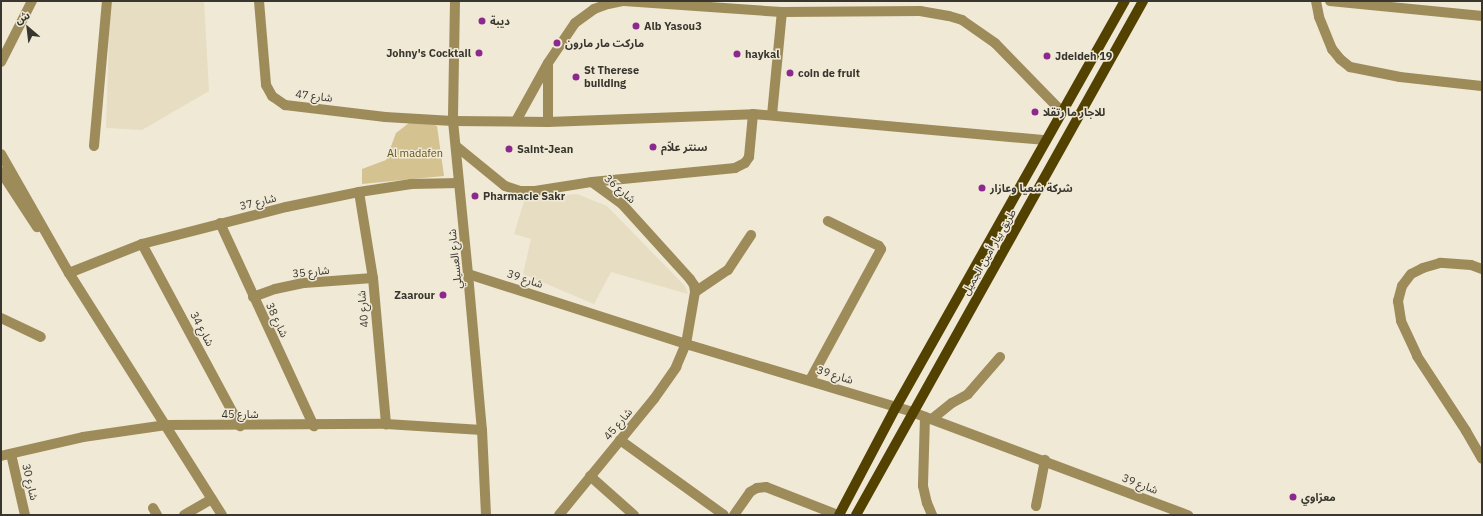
<!DOCTYPE html>
<meta charset="utf-8">
<style>
body{margin:0}
#map{position:relative;width:1483px;height:516px;overflow:hidden;background:#efe9d6;font-family:"IBM Plex Sans","Noto Sans Arabic",sans-serif}
div>[style]{position:absolute}
.built>*{inset:0;background:#e7ddc3}
.green>*{inset:0;background:#d4c390}
.minor>*{height:10px;margin:-5px;padding:0 5px;transform-origin:5px;border-radius:5px;background:#9d8b5a}
.major>*{height:10px;margin:-5px;padding:0 5px;transform-origin:5px;border-radius:5px;background:#534100}
.dots>*{width:11px;height:11px;translate:-50% -50%;box-sizing:border-box;border:2px solid #efe9d6;border-radius:50%}
span{translate:-50% -50%;white-space:nowrap;text-align:center;line-height:1.15;-webkit-text-stroke:3px #efe9d6;paint-order:stroke}
.poi-label{font-size:11px;color:#39362f;font-weight:700}
.left{translate:0 -50%;text-align:left}
.right{translate:-100% -50%;text-align:right}
.street-label{font-size:11px;color:#39362f}
.park-label{font-size:11px;color:#64531d}
.frame{position:absolute;inset:0;border:2px solid #39362f;pointer-events:none}
.north{position:absolute;left:8px;top:8px;width:40px;height:40px;-webkit-text-stroke:3px #efe9d6;paint-order:stroke;rotate:332deg;font-size:11px;font-weight:700;line-height:16px;text-align:center;color:#39362f}
.north::after{content:'';display:block;margin:auto;width:14px;height:18px;background:#39362f;clip-path:polygon(50% 0,100% 100%,50% 72%,0 100%)}
</style>
<div id="map">
<div class="built">
<i style="clip-path:polygon(110px 1px,204px 1px,209px 91px,142px 130px,106px 128px)"></i>
<i style="clip-path:polygon(577px 194px,607px 206px,685px 286px,688px 294px,611px 272px,594px 304px,523px 274px,531px 239px,514px 234px,525px 198px)"></i>
</div>
<div class="green">
<i style="clip-path:polygon(425px 121px,437px 126px,444px 176px,362px 184px,362px 169px,386px 160px,396px 133px,409px 123px)"></i>
</div>
<div class="minor">
<i style="left:259px;top:1px;width:84px;rotate:85.2deg"></i>
<i style="left:266px;top:85px;width:13px;rotate:61deg"></i>
<i style="left:272px;top:96px;width:16px;rotate:35deg"></i>
<i style="left:285px;top:105px;width:101px;rotate:6.8deg"></i>
<i style="left:385px;top:117px;width:68px;rotate:3.4deg"></i>
<i style="left:453px;top:121px;width:95px;rotate:0.6deg"></i>
<i style="left:548px;top:122px;width:205px;rotate:-2.2deg"></i>
<i style="left:753px;top:114px;width:294px;rotate:5.1deg"></i>
<i style="left:455px;top:1px;width:120px;rotate:91deg"></i>
<i style="left:453px;top:121px;width:154px;rotate:84.4deg"></i>
<i style="left:468px;top:274px;width:157px;rotate:84.9deg"></i>
<i style="left:482px;top:430px;width:85px;rotate:87.3deg"></i>
<i style="left:1316px;top:1px;width:16px;rotate:79deg"></i>
<i style="left:1319px;top:17px;width:35px;rotate:68deg"></i>
<i style="left:1332px;top:49px;width:13px;rotate:51deg"></i>
<i style="left:1340px;top:59px;width:13px;rotate:39deg"></i>
<i style="left:1350px;top:67px;width:51px;rotate:11.3deg"></i>
<i style="left:1400px;top:77px;width:82px;rotate:6.3deg"></i>
<i style="left:1330px;top:1px;width:153px;rotate:5.6deg"></i>
<i style="left:1px;top:62px;width:68px;rotate:-63.1deg"></i>
<i style="left:772px;top:115px;width:103px;rotate:-84.5deg"></i>
<i style="left:516px;top:121px;width:66px;rotate:-61.1deg"></i>
<i style="left:548px;top:63px;width:48px;rotate:-56deg"></i>
<i style="left:575px;top:23px;width:24px;rotate:-36deg"></i>
<i style="left:594px;top:9px;width:15px;rotate:-20deg"></i>
<i style="left:608px;top:4px;width:16px;rotate:-11deg"></i>
<i style="left:624px;top:1px;width:158px;rotate:4deg"></i>
<i style="left:782px;top:12px;width:138px;rotate:-0.4deg"></i>
<i style="left:920px;top:11px;width:29px;rotate:10deg"></i>
<i style="left:949px;top:16px;width:14px;rotate:17deg"></i>
<i style="left:962px;top:20px;width:40px;rotate:34.9deg"></i>
<i style="left:995px;top:43px;width:96px;rotate:45.8deg"></i>
<i style="left:548px;top:122px;width:57px;rotate:-90deg"></i>
<i style="left:94px;top:146px;width:146px;rotate:-84.9deg"></i>
<i style="left:456px;top:146px;width:63px;rotate:39.2deg"></i>
<i style="left:505px;top:186px;width:16px;rotate:18deg"></i>
<i style="left:520px;top:191px;width:15px"></i>
<i style="left:535px;top:191px;width:58px;rotate:-9deg"></i>
<i style="left:592px;top:182px;width:144px;rotate:-5.6deg"></i>
<i style="left:735px;top:168px;width:11px;rotate:-27deg"></i>
<i style="left:745px;top:163px;width:7px;rotate:-56deg"></i>
<i style="left:749px;top:157px;width:43px;rotate:-84.7deg"></i>
<i style="left:1px;top:154px;width:137px;rotate:60.3deg"></i>
<i style="left:69px;top:273px;width:286px;rotate:57.7deg"></i>
<i style="left:1px;top:172px;width:66px;rotate:56.8deg"></i>
<i style="left:359px;top:192px;width:87px;rotate:80.8deg"></i>
<i style="left:373px;top:278px;width:147px;rotate:84.9deg"></i>
<i style="left:220px;top:223px;width:224px;rotate:65.2deg"></i>
<i style="left:142px;top:244px;width:207px;rotate:61.7deg"></i>
<i style="left:1482px;top:269px;width:12px;rotate:-160deg"></i>
<i style="left:1471px;top:265px;width:31px;rotate:-176deg"></i>
<i style="left:1440px;top:263px;width:18px;rotate:164deg"></i>
<i style="left:1423px;top:268px;width:13px;rotate:153deg"></i>
<i style="left:1411px;top:274px;width:15px;rotate:127deg"></i>
<i style="left:1402px;top:286px;width:16px;rotate:105deg"></i>
<i style="left:1398px;top:301px;width:20px;rotate:81deg"></i>
<i style="left:1401px;top:321px;width:38px;rotate:65deg"></i>
<i style="left:1417px;top:356px;width:90px;rotate:56.8deg"></i>
<i style="left:1466px;top:431px;width:32px;rotate:60deg"></i>
<i style="left:69px;top:273px;width:79px;rotate:-21.7deg"></i>
<i style="left:142px;top:244px;width:149px;rotate:-14.4deg"></i>
<i style="left:286px;top:207px;width:75px;rotate:-11.6deg"></i>
<i style="left:359px;top:192px;width:53px;rotate:-8.7deg"></i>
<i style="left:411px;top:184px;width:48px;rotate:-1.2deg"></i>
<i style="left:468px;top:274px;width:229px;rotate:17.8deg"></i>
<i style="left:686px;top:344px;width:236px;rotate:16.7deg"></i>
<i style="left:912px;top:412px;width:295px;rotate:20.5deg"></i>
<i style="left:695px;top:292px;width:40px;rotate:-34deg"></i>
<i style="left:728px;top:270px;width:42px;rotate:-56.7deg"></i>
<i style="left:253px;top:297px;width:23px;rotate:-20deg"></i>
<i style="left:275px;top:289px;width:30px;rotate:-12deg"></i>
<i style="left:304px;top:283px;width:69px;rotate:-4.1deg"></i>
<i style="left:1px;top:318px;width:44px;rotate:25.4deg"></i>
<i style="left:810px;top:380px;width:149px;rotate:-61.5deg"></i>
<i style="left:881px;top:249px;width:4px;rotate:-124deg"></i>
<i style="left:879px;top:246px;width:57px;rotate:-153.9deg"></i>
<i style="left:925px;top:417px;width:69px;rotate:91.7deg"></i>
<i style="left:923px;top:486px;width:17px;rotate:77deg"></i>
<i style="left:927px;top:503px;width:13px;rotate:67deg"></i>
<i style="left:932px;top:419px;width:26px;rotate:-39deg"></i>
<i style="left:952px;top:403px;width:18px;rotate:-29deg"></i>
<i style="left:968px;top:394px;width:49px;rotate:-49.1deg"></i>
<i style="left:620px;top:440px;width:128px;rotate:35.8deg"></i>
<i style="left:11px;top:454px;width:63px;rotate:77.1deg"></i>
<i style="left:1px;top:456px;width:84px;rotate:-13deg"></i>
<i style="left:83px;top:437px;width:84px;rotate:-8.2deg"></i>
<i style="left:166px;top:425px;width:220px;rotate:-0.3deg"></i>
<i style="left:386px;top:424px;width:96px;rotate:3.6deg"></i>
<i style="left:590px;top:476px;width:59px;rotate:41.6deg"></i>
<i style="left:1036px;top:506px;width:47px;rotate:-78.9deg"></i>
<i style="left:153px;top:508px;width:8px;rotate:60deg"></i>
<i style="left:184px;top:515px;width:32px;rotate:-30deg"></i>
<i style="left:559px;top:515px;width:150px;rotate:-50.7deg"></i>
<i style="left:654px;top:399px;width:39px;rotate:-55deg"></i>
<i style="left:676px;top:367px;width:25px;rotate:-67deg"></i>
<i style="left:686px;top:344px;width:53px;rotate:-80.2deg"></i>
<i style="left:695px;top:292px;width:7px;rotate:-98deg"></i>
<i style="left:694px;top:285px;width:7px;rotate:-124deg"></i>
<i style="left:690px;top:279px;width:101px;rotate:-132.2deg"></i>
<i style="left:622px;top:204px;width:37px;rotate:-144deg"></i>
<i style="left:734px;top:515px;width:28px;rotate:-55deg"></i>
<i style="left:750px;top:492px;width:8px;rotate:-30deg"></i>
<i style="left:757px;top:488px;width:9px;rotate:-6deg"></i>
<i style="left:766px;top:487px;width:77px;rotate:21.3deg"></i>
</div>
<div class="major">
<i style="left:839px;top:515px;width:122px;rotate:-62.2deg"></i>
<i style="left:896px;top:407px;width:466px;rotate:-60.6deg"></i>
<i style="left:856px;top:515px;width:589px;rotate:-60.82deg"></i>
</div>
<div class="dots">
<i style="left:482px;top:21px;background:#8c288e"></i>
<i style="left:636px;top:26px;background:#8c288e"></i>
<i style="left:557px;top:43px;background:#8c288e"></i>
<i style="left:479px;top:53px;background:#8c288e"></i>
<i style="left:737px;top:54px;background:#8c288e"></i>
<i style="left:1047px;top:56px;background:#8c288e"></i>
<i style="left:790px;top:73px;background:#8c288e"></i>
<i style="left:576px;top:77px;background:#8c288e"></i>
<i style="left:1035px;top:112px;background:#8c288e"></i>
<i style="left:653px;top:147px;background:#8c288e"></i>
<i style="left:509px;top:149px;background:#8c288e"></i>
<i style="left:982px;top:188px;background:#8c288e"></i>
<i style="left:475px;top:196px;background:#8c288e"></i>
<i style="left:443px;top:295px;background:#8c288e"></i>
<i style="left:1293px;top:497px;background:#8c288e"></i>
</div>
<div class="poi-label">
<span class="left" style="left:490px;top:21px">ديبة</span>
<span class="left" style="left:644px;top:26px">Alb Yasou3</span>
<span class="left" style="left:565px;top:43px">ماركت مار مارون</span>
<span class="right" style="left:471px;top:53px">Johny's Cocktail</span>
<span class="left" style="left:745px;top:54px">haykal</span>
<span class="left" style="left:1055px;top:56px">Jdeideh 19</span>
<span class="left" style="left:584px;top:77px">St Therese<br>building</span>
<span class="left" style="left:798px;top:73px">coin de fruit</span>
<span class="left" style="left:1043px;top:112px">للاجار ما رتقلا</span>
<span class="left" style="left:661px;top:147px">سنتر علاّم</span>
<span class="left" style="left:517px;top:149px">Saint-Jean</span>
<span class="left" style="left:990px;top:188px">شركة شعيا وعازار</span>
<span class="left" style="left:483px;top:196px">Pharmacie Sakr</span>
<span class="right" style="left:435px;top:295px">Zaarour</span>
<span class="left" style="left:1301px;top:497px">معرّاوي</span>
</div>
<div class="street-label">
<span style="left:314px;top:96px;rotate:7deg">شارع 47</span>
<span style="left:620px;top:189px;rotate:41deg">شارع 36</span>
<span style="left:258px;top:202px;rotate:-14deg">شارع 37</span>
<span style="left:989px;top:252px;rotate:-60deg">طريق بيار أمين الجميل</span>
<span style="left:455px;top:259px;rotate:-96deg">شارع العسيلي</span>
<span style="left:311px;top:272px;rotate:-6deg">شارع 35</span>
<span style="left:525px;top:279px;rotate:18deg">شارع 39</span>
<span style="left:363px;top:309px;rotate:-95deg">شارع 40</span>
<span style="left:277px;top:320px;rotate:65deg">شارع 38</span>
<span style="left:202px;top:329px;rotate:62deg">شارع 34</span>
<span style="left:835px;top:375px;rotate:17deg">شارع 39</span>
<span style="left:240px;top:414px">شارع 45</span>
<span style="left:618px;top:424px;rotate:-50deg">شارع 45</span>
<span style="left:30px;top:482px;rotate:77deg">شارع 30</span>
<span style="left:1140px;top:484px;rotate:21deg">شارع 39</span>
</div>
<div class="park-label">
<span style="left:415px;top:153px">Al madafen</span>
</div>
<div class="frame"></div>
<div class="north">ش</div>
</div>
